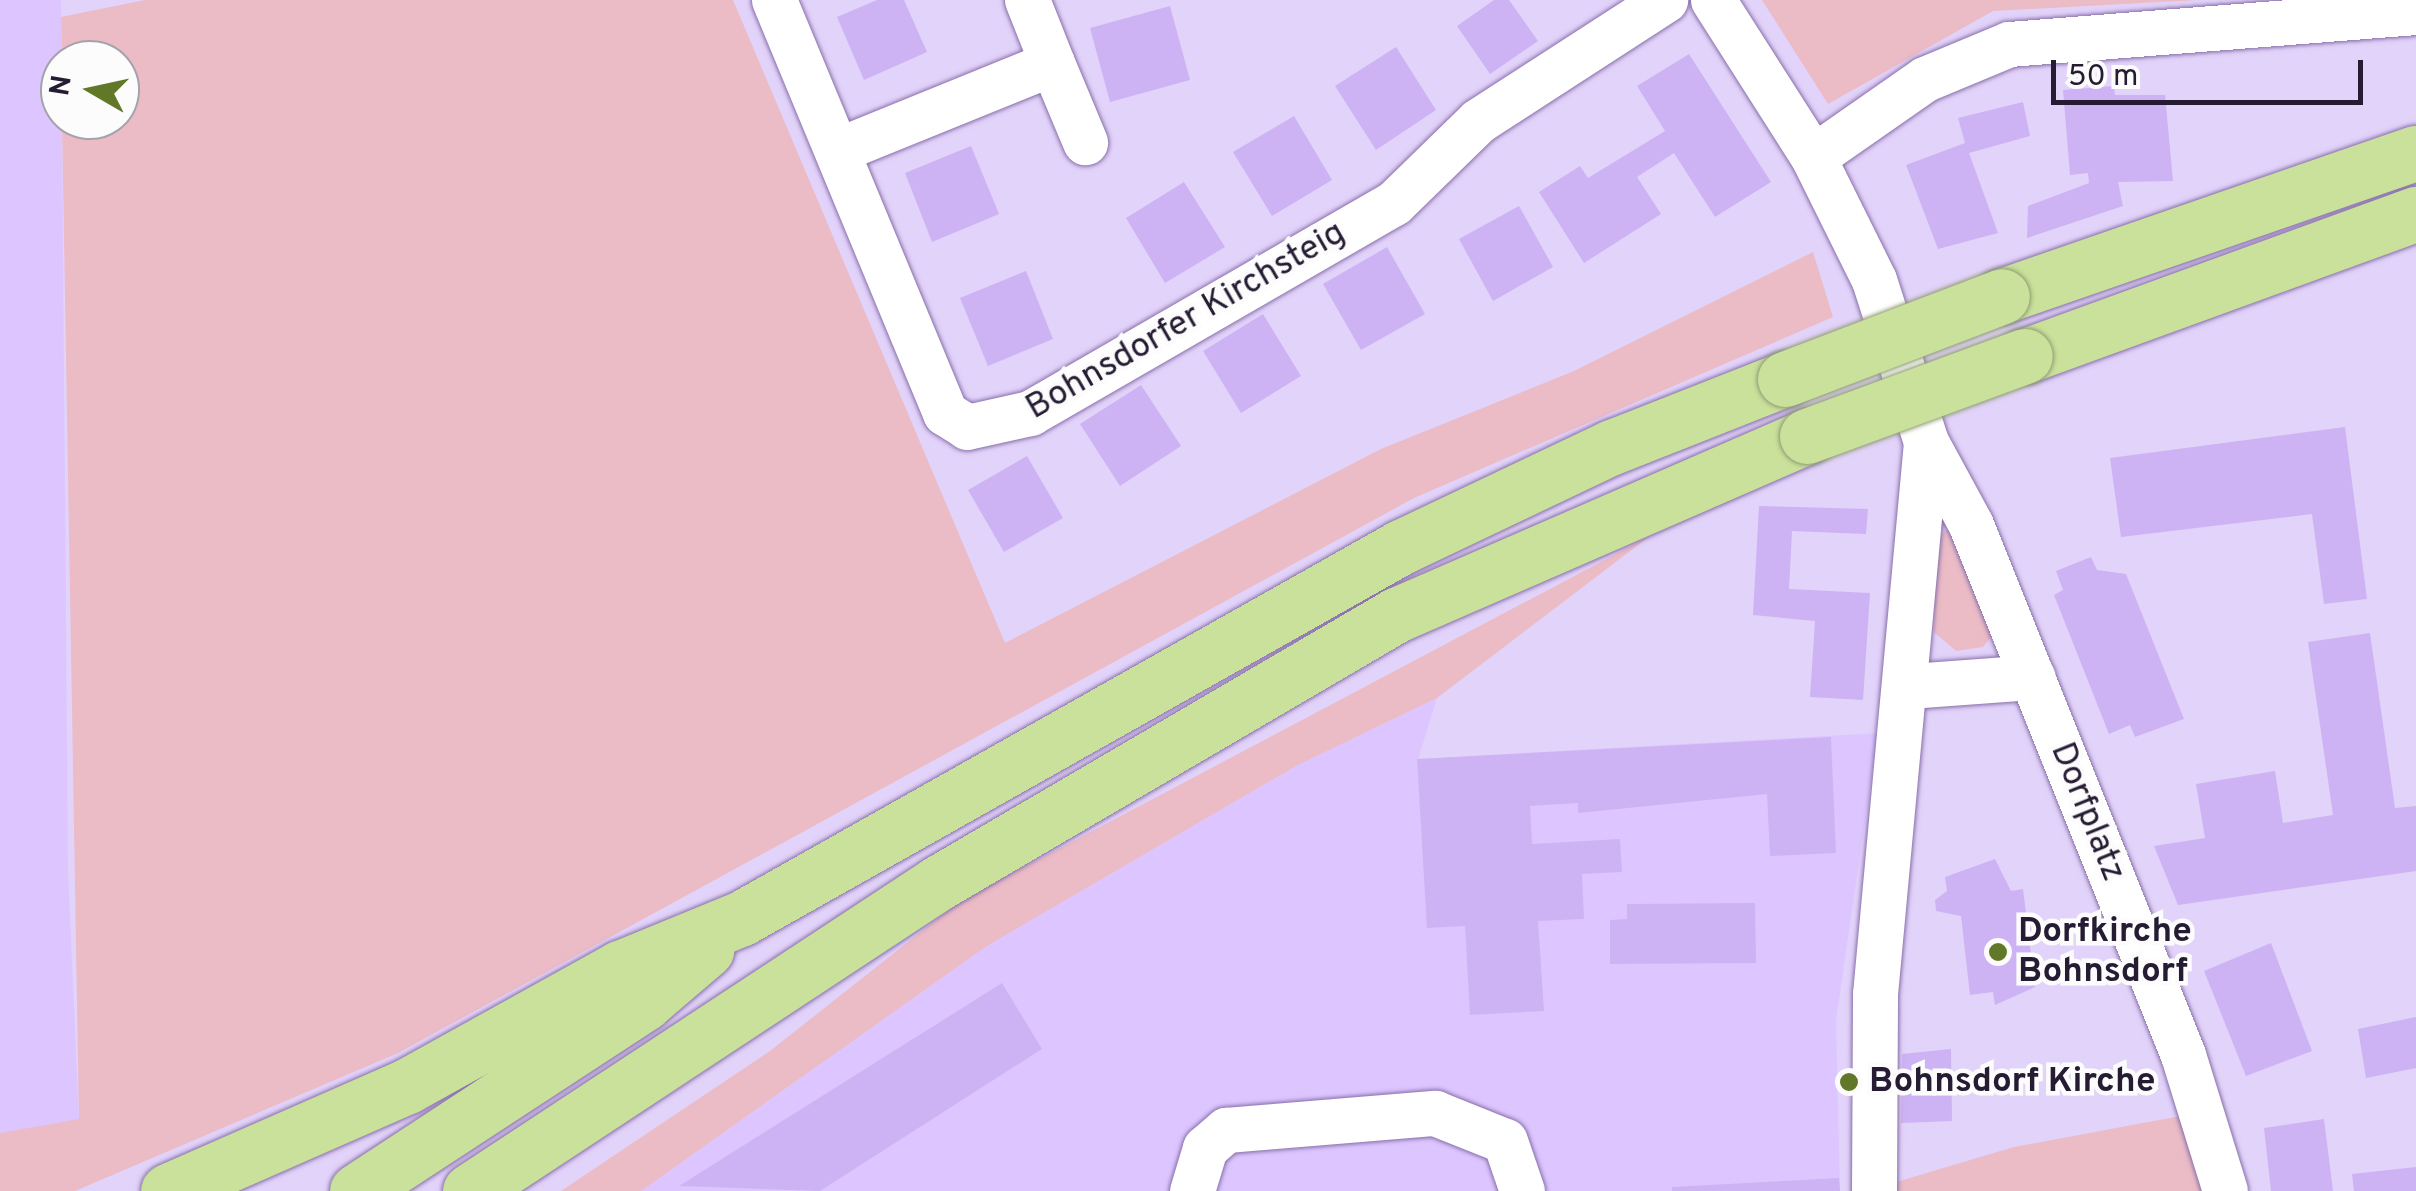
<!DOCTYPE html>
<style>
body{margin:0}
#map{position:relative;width:2416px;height:1191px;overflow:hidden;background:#e2d3fa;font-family:Overpass,sans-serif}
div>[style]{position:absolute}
.built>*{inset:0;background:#ddc6ff}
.green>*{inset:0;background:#ebbbc6}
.building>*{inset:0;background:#cdb3f3}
.roads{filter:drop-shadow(0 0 2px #886faa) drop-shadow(0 0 2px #886faa)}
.minor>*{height:45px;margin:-22.5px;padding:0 22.5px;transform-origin:22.5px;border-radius:22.5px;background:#fff}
.highway>*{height:55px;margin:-27.5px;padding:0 27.5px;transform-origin:27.5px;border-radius:27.5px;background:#c9e19a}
.bridges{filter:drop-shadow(0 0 2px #909c76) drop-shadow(0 0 2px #909c76)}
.highway-bridge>*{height:55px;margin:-27.5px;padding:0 27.5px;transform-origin:27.5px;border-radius:27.5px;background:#c9e19a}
.dots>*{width:28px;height:28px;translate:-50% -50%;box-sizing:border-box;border:5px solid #fcfcfc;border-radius:50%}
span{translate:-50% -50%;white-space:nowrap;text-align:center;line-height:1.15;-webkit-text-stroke:9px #fcfcfc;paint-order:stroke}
.street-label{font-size:35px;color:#251b33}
.poi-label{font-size:35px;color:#251b33;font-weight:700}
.left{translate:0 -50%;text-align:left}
.north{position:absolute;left:40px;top:40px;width:100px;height:100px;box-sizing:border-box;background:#fcfcfc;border:2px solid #a6a2ac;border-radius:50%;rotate:279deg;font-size:28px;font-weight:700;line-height:40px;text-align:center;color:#251b33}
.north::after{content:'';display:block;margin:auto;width:35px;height:45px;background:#627829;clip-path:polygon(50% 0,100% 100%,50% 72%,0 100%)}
.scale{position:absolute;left:2051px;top:60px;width:312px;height:45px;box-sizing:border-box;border:5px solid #251b33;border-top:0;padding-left:12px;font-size:30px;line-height:35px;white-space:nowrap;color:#251b33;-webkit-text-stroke:8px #fcfcfc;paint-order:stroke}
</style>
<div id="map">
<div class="built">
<i style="clip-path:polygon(0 0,61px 0,68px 871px,79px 1120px,0 1133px)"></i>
<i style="clip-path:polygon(1437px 698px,1418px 759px,1878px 733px,1836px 1020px,1840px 1191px,641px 1191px,987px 946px,1296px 766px)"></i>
</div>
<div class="green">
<i style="clip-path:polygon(145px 0,733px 0,1005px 643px,1381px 449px,1574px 371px,1813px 252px,1833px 317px,1414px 498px,398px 1053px,75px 1191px,0 1191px,0 1133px,79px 1119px,62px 120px,120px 120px,120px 60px,62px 60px,61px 17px)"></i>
<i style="clip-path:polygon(1762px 0,2198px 0,1993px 11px,1828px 104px)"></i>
<i style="clip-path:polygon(1948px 529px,1993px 635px,1983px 647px,1956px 651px,1934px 632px,1935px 539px)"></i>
<i style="clip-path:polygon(1650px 536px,1437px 698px,1296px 766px,987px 946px,641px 1191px,561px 1191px,770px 1051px,960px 901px)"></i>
<i style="clip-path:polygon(2186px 1115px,2206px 1191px,1894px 1191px,1893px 1183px,2014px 1147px)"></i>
</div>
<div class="building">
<i style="clip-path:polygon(877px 0,904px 0,927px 52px,864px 80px,837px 17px)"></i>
<i style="clip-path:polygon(1494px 0,1509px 0,1538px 41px,1490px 74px,1457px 26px)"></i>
<i style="clip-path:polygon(1170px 6px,1190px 80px,1110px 102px,1090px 28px)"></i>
<i style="clip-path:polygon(1396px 47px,1436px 110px,1376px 150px,1335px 86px)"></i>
<i style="clip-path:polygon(1689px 54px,1771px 182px,1715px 217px,1674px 153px,1637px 177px,1661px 214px,1584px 263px,1539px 192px,1580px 166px,1588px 178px,1665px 131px,1637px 86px)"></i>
<i style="clip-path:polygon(2114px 86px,2115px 95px,2165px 95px,2173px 181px,2118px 182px,2123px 206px,2027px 238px,2028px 206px,2089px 183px,2088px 173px,2070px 175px,2063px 90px)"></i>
<i style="clip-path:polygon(2023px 102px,2030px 136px,1969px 153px,1998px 233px,1938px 249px,1906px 165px,1965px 143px,1958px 118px)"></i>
<i style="clip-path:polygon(1294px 116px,1332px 180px,1272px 216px,1233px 152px)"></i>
<i style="clip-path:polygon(971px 146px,999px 214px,932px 242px,905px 173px)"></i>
<i style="clip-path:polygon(1184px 182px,1225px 247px,1165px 283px,1126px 218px)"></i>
<i style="clip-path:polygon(1519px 206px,1553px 267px,1493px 301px,1459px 239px)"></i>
<i style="clip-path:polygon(1387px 247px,1425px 314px,1361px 350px,1323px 284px)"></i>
<i style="clip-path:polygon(1026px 271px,1053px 339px,988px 366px,960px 298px)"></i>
<i style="clip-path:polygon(1263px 314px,1301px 376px,1241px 413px,1203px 351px)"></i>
<i style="clip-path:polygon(1141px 385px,1181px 446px,1120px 486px,1080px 424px)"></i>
<i style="clip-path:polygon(2345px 427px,2367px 599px,2324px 604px,2312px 514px,2121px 537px,2110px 458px)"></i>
<i style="clip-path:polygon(1027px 456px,1063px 518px,1004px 552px,968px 490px)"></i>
<i style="clip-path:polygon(1759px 506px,1868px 509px,1866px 534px,1792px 531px,1789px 589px,1870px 593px,1863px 700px,1810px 697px,1815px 621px,1753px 615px)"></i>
<i style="clip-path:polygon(2091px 557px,2097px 570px,2126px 574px,2184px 719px,2135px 737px,2130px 725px,2109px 734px,2054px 595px,2063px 590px,2056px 571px)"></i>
<i style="clip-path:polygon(2370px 633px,2395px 808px,2416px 806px,2416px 871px,2178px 905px,2154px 846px,2205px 838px,2196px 784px,2275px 771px,2283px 823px,2333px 815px,2308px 642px)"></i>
<i style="clip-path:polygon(1831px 737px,1836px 853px,1770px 856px,1767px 794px,1578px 813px,1578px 803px,1530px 806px,1532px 844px,1620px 839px,1622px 872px,1582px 874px,1584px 919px,1538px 921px,1544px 1011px,1470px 1015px,1465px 926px,1427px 928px,1417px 759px)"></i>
<i style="clip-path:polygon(1995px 859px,2011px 891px,2023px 889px,2035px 987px,1995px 1005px,1993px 992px,1970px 995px,1961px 916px,1936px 911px,1935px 900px,1947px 891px,1945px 877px)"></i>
<i style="clip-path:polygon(1755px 903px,1756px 963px,1610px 964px,1610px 920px,1627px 919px,1627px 904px)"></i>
<i style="clip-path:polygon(2271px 943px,2312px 1051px,2246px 1076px,2204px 971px)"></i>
<i style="clip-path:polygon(1002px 983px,1042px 1049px,820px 1191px,679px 1186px)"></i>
<i style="clip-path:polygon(2416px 1017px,2416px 1068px,2366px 1078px,2358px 1029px)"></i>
<i style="clip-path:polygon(1951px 1049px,1952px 1121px,1901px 1123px,1902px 1054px)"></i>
<i style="clip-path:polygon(2324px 1119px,2333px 1191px,2271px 1191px,2264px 1128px)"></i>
<i style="clip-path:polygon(2416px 1167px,2416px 1191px,2354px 1191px,2352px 1174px)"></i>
<i style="clip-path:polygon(1839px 1178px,1840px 1191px,1672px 1191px,1672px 1187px)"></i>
</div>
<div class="roads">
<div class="minor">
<i style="left:774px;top:0;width:447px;rotate:67.5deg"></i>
<i style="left:945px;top:413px;width:26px;rotate:32deg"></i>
<i style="left:967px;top:427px;width:65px;rotate:-12.5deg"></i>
<i style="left:1030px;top:413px;width:420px;rotate:-30deg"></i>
<i style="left:1394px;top:203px;width:117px;rotate:-44.3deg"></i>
<i style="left:1478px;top:121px;width:223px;rotate:-32.9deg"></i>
<i style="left:1713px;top:0;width:186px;rotate:57.5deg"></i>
<i style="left:1813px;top:157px;width:137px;rotate:63.6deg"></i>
<i style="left:1874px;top:280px;width:170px;rotate:72.2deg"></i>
<i style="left:1926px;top:442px;width:94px;rotate:61.5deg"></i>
<i style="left:1971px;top:525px;width:571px;rotate:68.2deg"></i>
<i style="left:2183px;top:1055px;width:142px;rotate:72.8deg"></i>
<i style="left:1052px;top:63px;width:86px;rotate:67.3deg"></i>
<i style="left:838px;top:150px;width:231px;rotate:-22.1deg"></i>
<i style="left:1052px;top:63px;width:68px;rotate:-111.6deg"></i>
<i style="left:1813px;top:157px;width:136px;rotate:-34.9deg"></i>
<i style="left:1925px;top:79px;width:91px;rotate:-22.6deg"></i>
<i style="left:2009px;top:44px;width:408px;rotate:-4.5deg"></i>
<i style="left:1910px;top:686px;width:123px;rotate:-4.2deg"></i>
<i style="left:1192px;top:1191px;width:45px;rotate:-73.2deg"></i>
<i style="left:1205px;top:1148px;width:28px;rotate:-41deg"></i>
<i style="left:1226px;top:1130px;width:210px;rotate:-4.7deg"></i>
<i style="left:1435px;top:1113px;width:75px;rotate:21.8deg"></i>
<i style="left:1505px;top:1141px;width:53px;rotate:71.2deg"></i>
<i style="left:1874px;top:1191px;width:197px;rotate:-89.7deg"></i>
<i style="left:1875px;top:994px;width:554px;rotate:-84.72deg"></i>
</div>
<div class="highway">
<i style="left:2002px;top:296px;width:438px;rotate:-19.1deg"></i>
<i style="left:2025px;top:356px;width:416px;rotate:-20deg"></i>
<i style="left:168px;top:1191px;width:261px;rotate:-23.7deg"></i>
<i style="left:407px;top:1086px;width:244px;rotate:-29deg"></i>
<i style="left:620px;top:968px;width:132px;rotate:-22.3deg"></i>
<i style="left:742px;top:918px;width:756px;rotate:-29.38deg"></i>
<i style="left:1401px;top:547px;width:233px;rotate:-25.4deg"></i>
<i style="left:1612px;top:447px;width:186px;rotate:-21.5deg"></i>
<i style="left:357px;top:1191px;width:343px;rotate:-33.2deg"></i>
<i style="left:644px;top:1003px;width:82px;rotate:-40.5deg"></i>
<i style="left:470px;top:1191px;width:560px;rotate:-33.35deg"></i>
<i style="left:938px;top:883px;width:531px;rotate:-30.33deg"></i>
<i style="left:1396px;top:615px;width:448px;rotate:-23.5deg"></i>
</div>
</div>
<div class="bridges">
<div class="highway-bridge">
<i style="left:1785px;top:379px;width:232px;rotate:-20.9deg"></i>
<i style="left:1807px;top:436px;width:232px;rotate:-20.2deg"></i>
</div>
</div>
<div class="dots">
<i style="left:1998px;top:952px;background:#627829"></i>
<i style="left:1849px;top:1082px;background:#627829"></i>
</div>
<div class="street-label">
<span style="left:1186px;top:321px;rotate:-30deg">Bohnsdorfer Kirchsteig</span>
<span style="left:2087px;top:812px;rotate:68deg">Dorfplatz</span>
</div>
<div class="poi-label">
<span class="left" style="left:2018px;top:952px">Dorfkirche<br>Bohnsdorf</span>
<span class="left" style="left:1869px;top:1082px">Bohnsdorf Kirche</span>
</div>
<div class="north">N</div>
<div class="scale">50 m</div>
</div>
